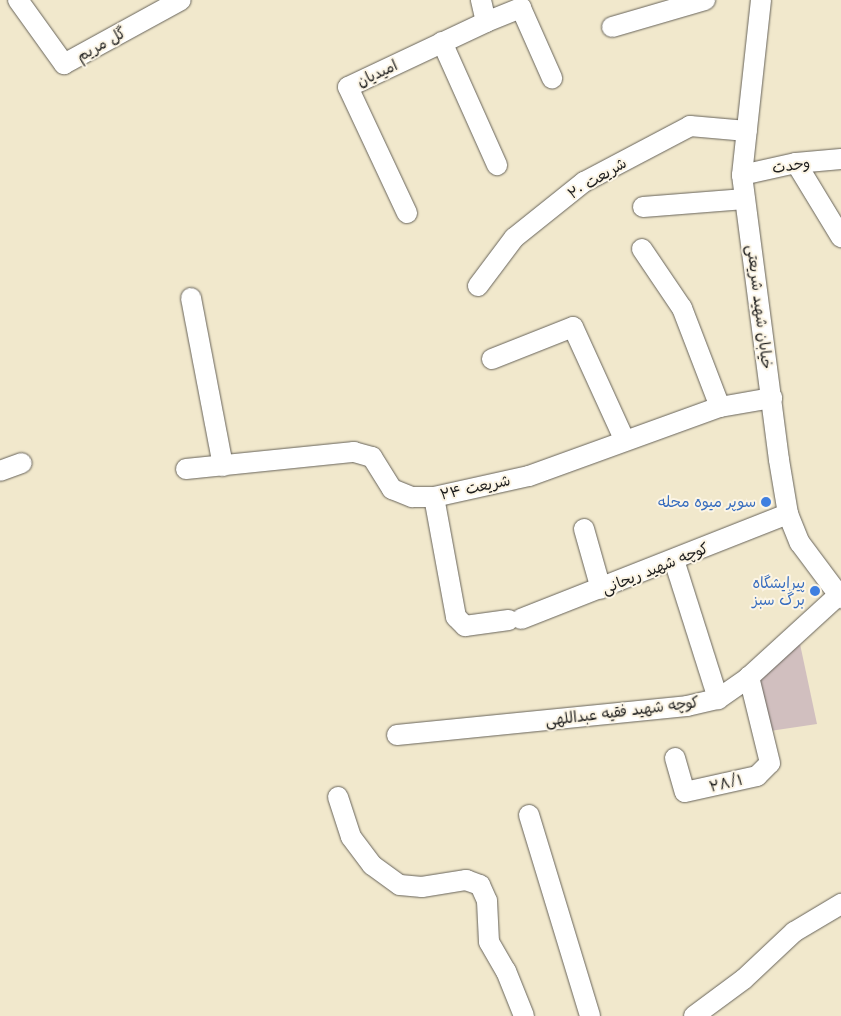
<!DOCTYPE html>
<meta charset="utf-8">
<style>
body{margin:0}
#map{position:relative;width:841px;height:1016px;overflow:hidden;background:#f1e8cc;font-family:Mali,"Playpen Sans Arabic",sans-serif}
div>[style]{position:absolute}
.industrial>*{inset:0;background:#d1bfbf}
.roads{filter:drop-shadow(0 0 1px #67635a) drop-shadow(0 0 1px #67635a)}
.minor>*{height:20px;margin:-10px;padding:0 10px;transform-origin:10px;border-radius:10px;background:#fff}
.dots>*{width:14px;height:14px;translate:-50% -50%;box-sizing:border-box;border:2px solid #fcf5e5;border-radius:50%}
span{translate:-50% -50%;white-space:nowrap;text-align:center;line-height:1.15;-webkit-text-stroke:4px #fcf5e5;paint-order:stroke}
.street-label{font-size:15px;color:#1c1c1c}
.shop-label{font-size:15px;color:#366cbe}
.right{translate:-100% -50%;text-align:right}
</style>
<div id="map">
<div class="industrial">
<i style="clip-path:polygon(800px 644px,817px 724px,770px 731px,756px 679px,776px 659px)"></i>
</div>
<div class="roads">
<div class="minor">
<i style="left:18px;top:0;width:79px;rotate:54.3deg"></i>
<i style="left:64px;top:64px;width:133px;rotate:-28.7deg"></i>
<i style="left:761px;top:0;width:176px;rotate:96.2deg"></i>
<i style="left:742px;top:175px;width:287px;rotate:82.6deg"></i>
<i style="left:779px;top:460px;width:55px;rotate:80.5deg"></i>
<i style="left:788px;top:514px;width:31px;rotate:68deg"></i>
<i style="left:800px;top:543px;width:69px;rotate:53.3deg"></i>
<i style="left:486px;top:22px;width:38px;rotate:-22deg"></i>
<i style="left:521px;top:8px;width:77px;rotate:66.1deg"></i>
<i style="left:612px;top:27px;width:97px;rotate:-16.2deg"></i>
<i style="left:442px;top:42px;width:135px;rotate:65.9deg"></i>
<i style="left:796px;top:163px;width:87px;rotate:58.7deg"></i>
<i style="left:742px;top:175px;width:55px;rotate:-12.5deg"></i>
<i style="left:796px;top:163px;width:45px;rotate:-5.1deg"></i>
<i style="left:643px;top:207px;width:102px;rotate:-4.5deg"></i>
<i style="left:407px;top:213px;width:139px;rotate:-115.1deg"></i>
<i style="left:348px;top:87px;width:153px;rotate:-25.2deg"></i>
<i style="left:486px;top:22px;width:23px;rotate:-103deg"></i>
<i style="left:642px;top:249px;width:71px;rotate:55.9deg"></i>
<i style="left:682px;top:308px;width:106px;rotate:69deg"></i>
<i style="left:478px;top:286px;width:60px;rotate:-53.1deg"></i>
<i style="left:514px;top:238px;width:90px;rotate:-38.7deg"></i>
<i style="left:584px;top:182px;width:120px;rotate:-27.8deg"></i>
<i style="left:690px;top:126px;width:57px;rotate:5deg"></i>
<i style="left:191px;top:298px;width:171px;rotate:79.2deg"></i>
<i style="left:492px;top:359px;width:87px;rotate:-21.6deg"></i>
<i style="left:573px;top:327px;width:123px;rotate:65.5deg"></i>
<i style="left:186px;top:469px;width:169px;rotate:-5.8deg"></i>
<i style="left:354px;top:452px;width:19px;rotate:16deg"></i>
<i style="left:372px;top:457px;width:38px;rotate:58deg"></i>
<i style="left:392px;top:489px;width:22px;rotate:22deg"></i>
<i style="left:412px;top:497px;width:22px"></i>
<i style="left:434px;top:497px;width:97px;rotate:-12.5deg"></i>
<i style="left:529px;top:476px;width:203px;rotate:-19.9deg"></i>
<i style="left:720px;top:407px;width:53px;rotate:-9.8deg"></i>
<i style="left:0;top:471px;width:23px;rotate:-20deg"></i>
<i style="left:434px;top:497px;width:122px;rotate:79.6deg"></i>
<i style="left:456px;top:617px;width:13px;rotate:45deg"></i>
<i style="left:465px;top:626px;width:44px;rotate:-7.8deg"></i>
<i style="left:584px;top:529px;width:62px;rotate:74.2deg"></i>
<i style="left:674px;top:560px;width:146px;rotate:72.4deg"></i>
<i style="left:521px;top:619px;width:287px;rotate:-21.5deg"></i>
<i style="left:397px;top:735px;width:291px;rotate:-5.7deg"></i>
<i style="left:687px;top:706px;width:32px;rotate:-13deg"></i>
<i style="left:718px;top:699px;width:38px;rotate:-35deg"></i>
<i style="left:749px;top:677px;width:125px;rotate:-42.4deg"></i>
<i style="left:675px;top:758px;width:35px;rotate:74deg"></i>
<i style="left:685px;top:792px;width:74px;rotate:-12.5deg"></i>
<i style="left:757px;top:776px;width:18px;rotate:-45deg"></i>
<i style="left:770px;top:763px;width:89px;rotate:-103.7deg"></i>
<i style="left:338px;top:797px;width:42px;rotate:72deg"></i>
<i style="left:351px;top:837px;width:35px;rotate:53deg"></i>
<i style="left:372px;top:865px;width:34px;rotate:36deg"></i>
<i style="left:400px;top:885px;width:22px;rotate:5deg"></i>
<i style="left:422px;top:887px;width:45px;rotate:-9deg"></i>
<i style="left:466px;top:880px;width:15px;rotate:20deg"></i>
<i style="left:480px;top:885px;width:17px;rotate:66deg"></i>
<i style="left:487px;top:901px;width:41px;rotate:87.2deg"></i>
<i style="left:489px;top:942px;width:34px;rotate:60deg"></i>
<i style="left:506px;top:971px;width:48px;rotate:68.2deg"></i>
<i style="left:529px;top:815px;width:210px;rotate:73.1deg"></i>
<i style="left:694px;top:1016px;width:62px;rotate:-36.5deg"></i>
<i style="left:744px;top:979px;width:69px;rotate:-43.2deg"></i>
<i style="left:794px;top:932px;width:55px;rotate:-30.8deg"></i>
</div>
</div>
<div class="dots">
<i style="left:766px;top:502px;background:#3f7fe0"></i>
<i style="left:815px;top:591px;background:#3f7fe0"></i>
</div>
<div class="street-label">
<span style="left:101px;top:44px;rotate:-29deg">گل مریم</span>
<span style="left:377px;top:73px;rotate:-25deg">امیدیان</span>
<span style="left:791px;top:165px;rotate:-9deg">وحدت</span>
<span style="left:597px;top:178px;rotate:-31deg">شریعت ۲۰</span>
<span style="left:760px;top:307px;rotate:83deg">خیابان شهید شریعتی</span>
<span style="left:475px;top:487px;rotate:-12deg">شریعت ۲۴</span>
<span style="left:655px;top:568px;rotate:-22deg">کوچه شهید ریحانی</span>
<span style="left:622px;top:711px;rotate:-7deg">کوچه شهید فقیه عبداللهی</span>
<span style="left:726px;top:783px;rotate:-13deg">۲۸/۱</span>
</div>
<div class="shop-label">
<span class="right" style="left:756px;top:502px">سوپر میوه محله</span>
<span class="right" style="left:805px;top:591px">پیرایشگاه<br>برگ سبز</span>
</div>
</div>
